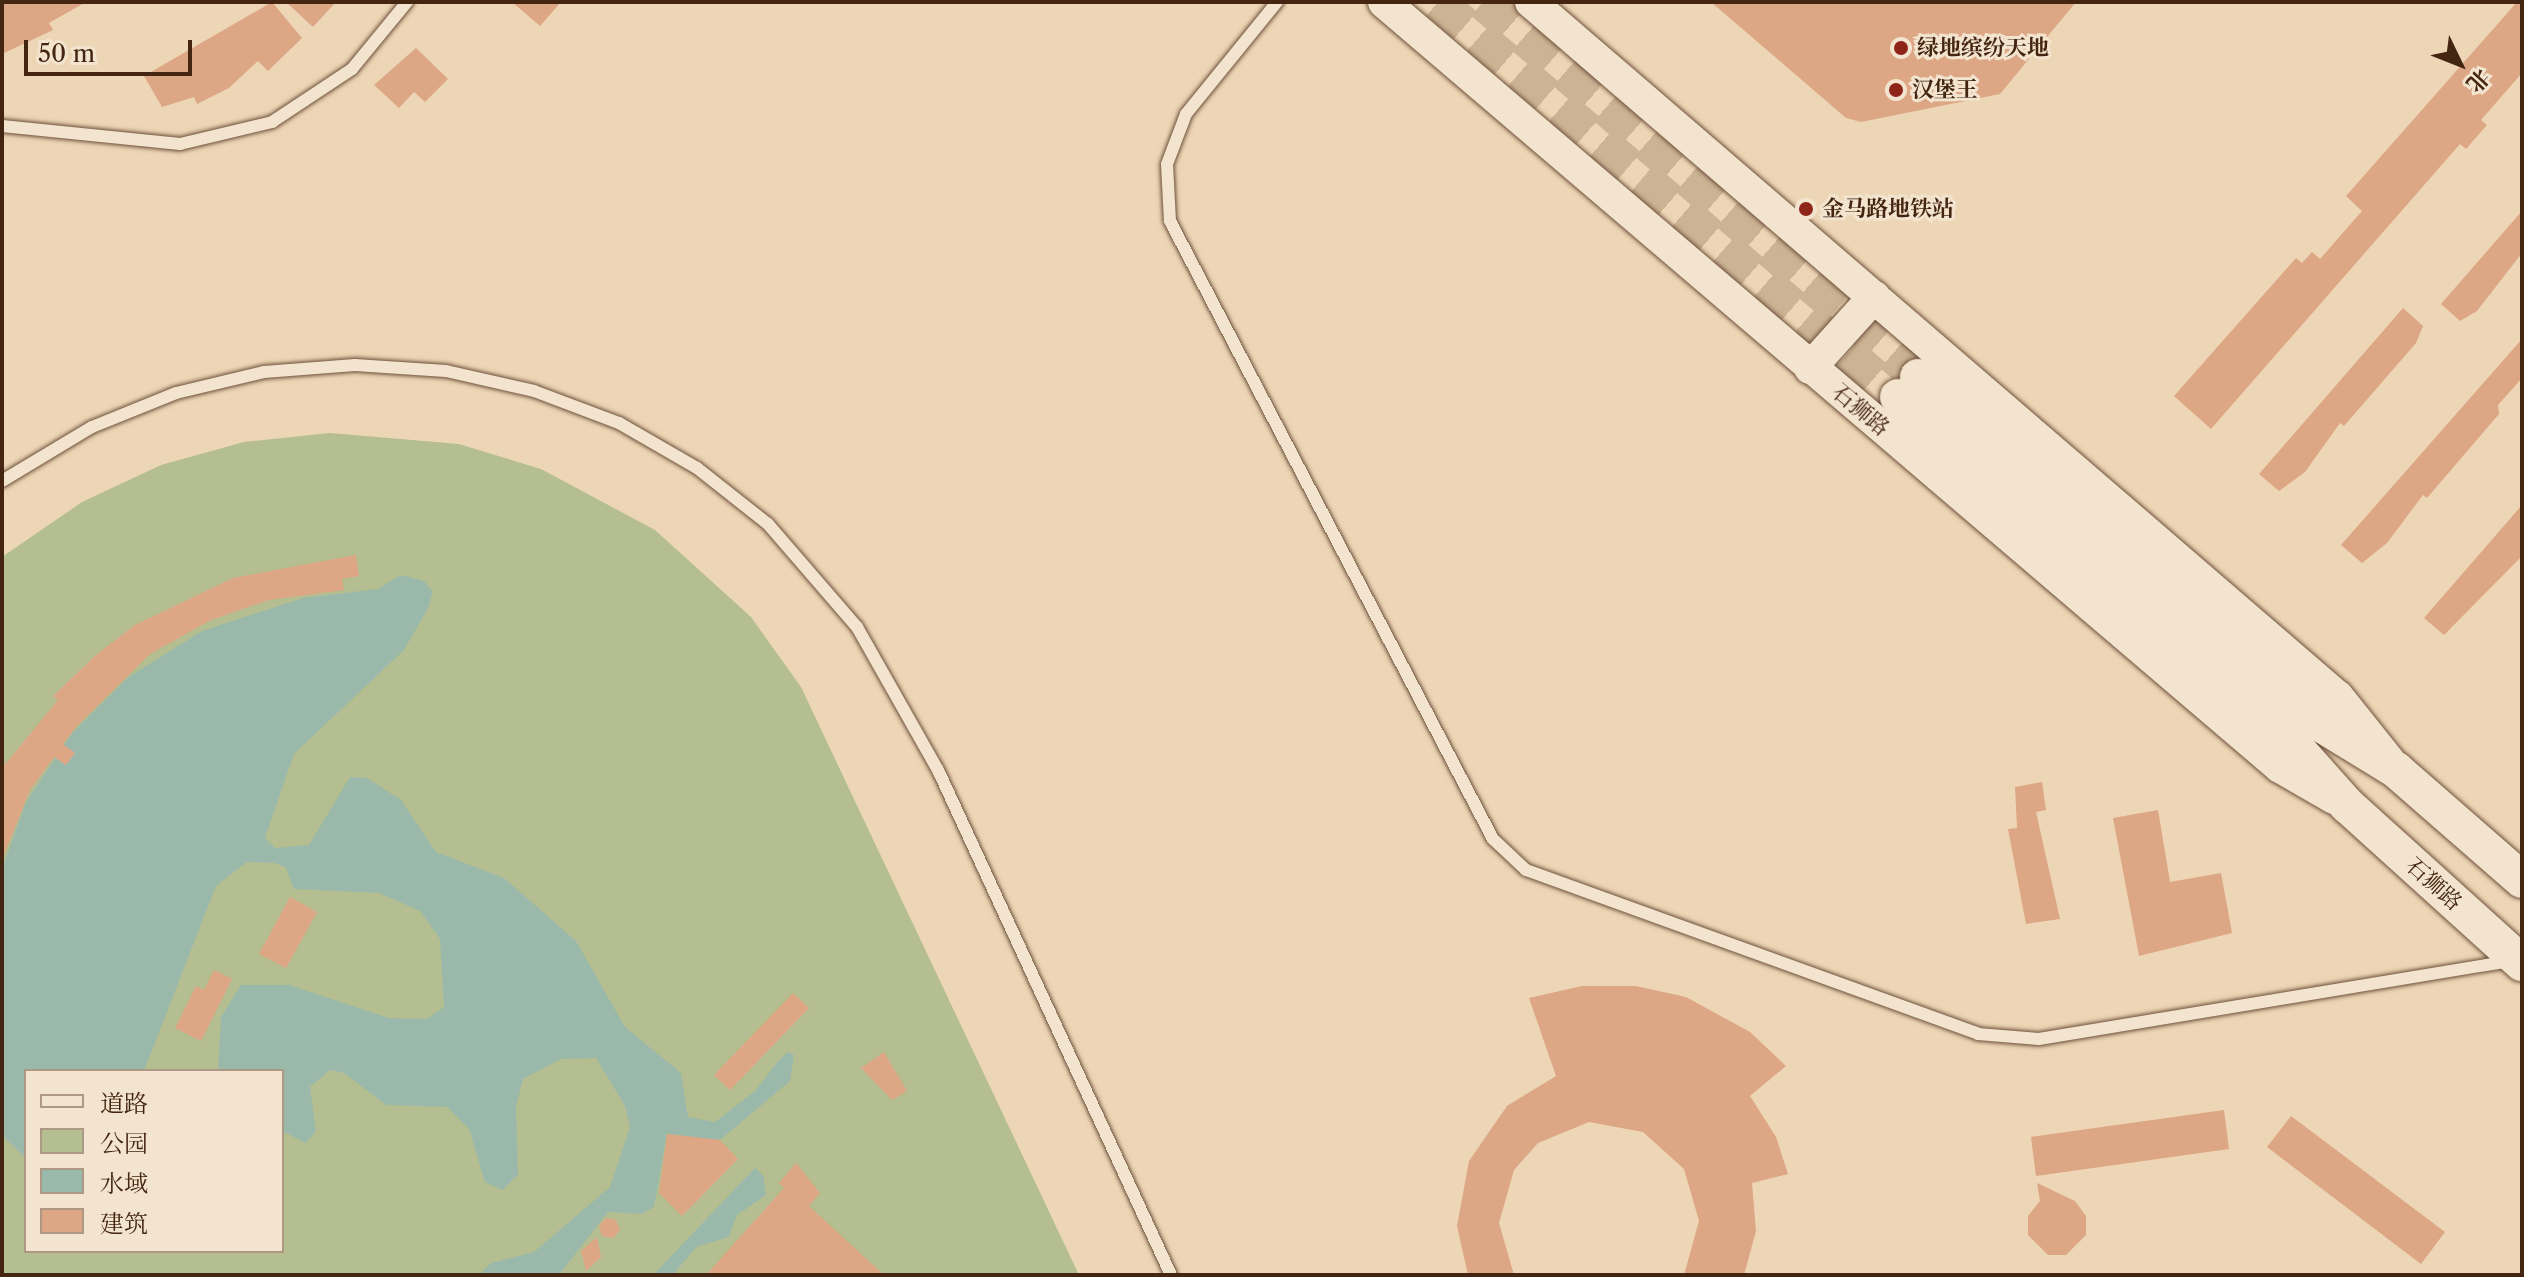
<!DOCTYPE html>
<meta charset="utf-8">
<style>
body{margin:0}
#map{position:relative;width:2524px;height:1277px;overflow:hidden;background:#edd6b5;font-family:"Libre Caslon Text","Noto Serif SC",serif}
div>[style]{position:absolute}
.green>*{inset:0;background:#b5be90}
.water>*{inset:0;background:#9ab9aa}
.building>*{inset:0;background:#dda684}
.secondary-tunnel>*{height:36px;margin-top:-18px;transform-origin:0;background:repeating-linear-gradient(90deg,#cbb394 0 36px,transparent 0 54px)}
.roads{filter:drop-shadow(0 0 2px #6e513b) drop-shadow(0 0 2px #6e513b)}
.service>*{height:12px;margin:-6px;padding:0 6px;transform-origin:6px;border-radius:6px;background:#f3e4cf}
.tertiary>*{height:32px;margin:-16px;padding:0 16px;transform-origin:16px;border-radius:16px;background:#f3e4cf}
.secondary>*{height:36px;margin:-18px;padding:0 18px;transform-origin:18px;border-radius:18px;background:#f3e4cf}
.dots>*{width:22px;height:22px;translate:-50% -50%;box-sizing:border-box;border:4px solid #f3e4cf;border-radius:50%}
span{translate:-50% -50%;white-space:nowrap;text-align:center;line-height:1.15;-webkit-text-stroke:6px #f3e4cf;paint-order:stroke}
.poi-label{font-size:22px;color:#442512;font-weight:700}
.left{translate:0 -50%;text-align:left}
.street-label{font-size:22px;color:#442512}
.frame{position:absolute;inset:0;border:4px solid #442512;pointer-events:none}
.legend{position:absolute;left:24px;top:1069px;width:260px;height:184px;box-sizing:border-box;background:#f3e4cf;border:2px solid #ad9883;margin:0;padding:10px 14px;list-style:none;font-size:24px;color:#442512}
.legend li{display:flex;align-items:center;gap:16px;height:40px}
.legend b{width:40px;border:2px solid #ad9883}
.north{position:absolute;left:2420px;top:24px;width:80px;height:80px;-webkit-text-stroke:6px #f3e4cf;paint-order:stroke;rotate:133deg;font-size:22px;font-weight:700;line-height:32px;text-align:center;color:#442512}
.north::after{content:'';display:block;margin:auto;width:28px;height:36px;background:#442512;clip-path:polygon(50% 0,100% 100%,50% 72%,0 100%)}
.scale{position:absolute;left:24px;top:40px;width:168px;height:36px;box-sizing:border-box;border:4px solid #442512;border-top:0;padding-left:10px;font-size:24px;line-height:28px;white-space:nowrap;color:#442512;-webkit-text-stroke:6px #f3e4cf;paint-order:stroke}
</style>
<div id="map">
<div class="green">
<i style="clip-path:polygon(evenodd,330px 433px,459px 444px,541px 469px,655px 530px,751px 617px,801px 687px,1079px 1275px,2px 1275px,2px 557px,82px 502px,161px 465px,244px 442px,330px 433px,26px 1071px,282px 1071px,282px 1251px,26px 1251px,26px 1071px)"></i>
</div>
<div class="water">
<i style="clip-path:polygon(400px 575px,424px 581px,433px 592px,428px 608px,404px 650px,294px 754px,265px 838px,275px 848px,309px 845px,350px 777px,367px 778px,401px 800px,436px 852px,504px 878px,576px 941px,625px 1027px,681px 1073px,688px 1117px,715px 1122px,755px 1091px,779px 1060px,788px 1052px,794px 1055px,790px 1081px,720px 1140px,667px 1134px,654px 1207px,642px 1214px,608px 1212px,559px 1275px,479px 1275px,491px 1263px,534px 1252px,610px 1187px,630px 1127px,625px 1106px,596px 1058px,561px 1059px,523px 1079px,516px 1107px,518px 1175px,502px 1190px,485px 1182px,469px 1129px,447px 1107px,386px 1105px,344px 1073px,330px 1070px,310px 1087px,316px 1131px,306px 1143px,282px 1131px,282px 1071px,218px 1071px,221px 1017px,241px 985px,289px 985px,389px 1018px,427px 1019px,444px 1007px,440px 939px,420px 911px,379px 893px,294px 889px,286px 868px,275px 863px,247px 862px,216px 886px,144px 1071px,26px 1071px,26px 1159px,2px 1135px,2px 869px,26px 802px,72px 733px,127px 678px,202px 631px,303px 598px,378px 589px)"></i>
<i style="clip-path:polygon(755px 1168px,763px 1175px,766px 1195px,737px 1215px,729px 1237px,696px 1247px,673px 1275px,653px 1275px)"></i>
</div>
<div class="building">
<i style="clip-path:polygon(2px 2px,86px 2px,49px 23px,53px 30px,2px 54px)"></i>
<i style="clip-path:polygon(272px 2px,302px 38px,268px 71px,258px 61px,229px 88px,197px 104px,194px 97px,162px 107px,144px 76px)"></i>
<i style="clip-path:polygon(286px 2px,336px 2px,313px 27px)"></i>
<i style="clip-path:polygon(512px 2px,561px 2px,540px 26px)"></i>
<i style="clip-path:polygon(1711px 2px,2076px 2px,2000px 94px,1861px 122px,1846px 118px)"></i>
<i style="clip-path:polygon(2517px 2px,2522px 2px,2522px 73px,2481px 120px,2487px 125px,2466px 149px,2460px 144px,2211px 429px,2174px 396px,2296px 258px,2302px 263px,2312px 252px,2320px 259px,2362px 211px,2346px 196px)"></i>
<i style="clip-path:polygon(416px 48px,448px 79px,425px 102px,414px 92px,399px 108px,374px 85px)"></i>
<i style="clip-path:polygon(2522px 211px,2522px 253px,2477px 311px,2460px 321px,2441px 304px)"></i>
<i style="clip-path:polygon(2403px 308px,2423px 326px,2416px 343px,2344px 426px,2340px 423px,2305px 472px,2279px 491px,2259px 474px)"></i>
<i style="clip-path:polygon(2522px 339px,2522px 378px,2498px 405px,2499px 414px,2427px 498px,2423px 495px,2387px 543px,2362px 563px,2341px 545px)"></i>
<i style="clip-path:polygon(2522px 505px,2522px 556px,2444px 635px,2424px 618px)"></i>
<i style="clip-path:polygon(356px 555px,359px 576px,342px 579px,344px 590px,269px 600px,211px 620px,150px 654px,76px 727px,63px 744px,75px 753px,66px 765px,54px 757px,30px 790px,2px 860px,2px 768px,58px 700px,53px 696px,96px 655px,135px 625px,233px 578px)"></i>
<i style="clip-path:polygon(2042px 782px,2046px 810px,2036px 812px,2060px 919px,2026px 924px,2008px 829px,2017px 828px,2015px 787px)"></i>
<i style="clip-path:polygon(2158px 810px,2170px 882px,2221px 873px,2232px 933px,2139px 956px,2113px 818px)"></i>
<i style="clip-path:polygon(290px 897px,317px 912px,286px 968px,259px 954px)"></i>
<i style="clip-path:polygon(214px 970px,232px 979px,201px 1041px,175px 1028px,196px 986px,204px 990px)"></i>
<i style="clip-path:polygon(1582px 986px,1636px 986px,1686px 997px,1750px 1032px,1786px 1066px,1750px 1096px,1776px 1137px,1788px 1174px,1752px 1183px,1756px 1231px,1744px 1275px,1684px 1275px,1699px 1221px,1684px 1169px,1643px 1132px,1589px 1122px,1538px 1143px,1514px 1170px,1499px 1223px,1514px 1275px,1468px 1275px,1457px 1226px,1469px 1161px,1507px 1106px,1556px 1076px,1529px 998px)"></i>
<i style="clip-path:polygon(793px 993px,809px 1008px,730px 1090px,714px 1075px)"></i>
<i style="clip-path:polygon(884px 1052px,907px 1091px,892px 1100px,861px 1068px)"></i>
<i style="clip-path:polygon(2224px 1110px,2229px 1149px,2036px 1176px,2031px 1137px)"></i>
<i style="clip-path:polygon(2291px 1116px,2445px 1232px,2421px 1264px,2267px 1147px)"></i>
<i style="clip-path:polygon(667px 1134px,720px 1140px,738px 1159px,682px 1216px,659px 1193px)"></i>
<i style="clip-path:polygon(796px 1163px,820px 1193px,809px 1206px,884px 1275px,706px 1275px,784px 1188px,779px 1183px)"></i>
<i style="clip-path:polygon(2037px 1183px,2075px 1201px,2086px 1216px,2086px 1235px,2066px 1255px,2048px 1255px,2028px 1235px,2028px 1216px,2040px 1201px)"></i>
<i style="clip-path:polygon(606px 1218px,616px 1220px,620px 1230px,613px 1238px,602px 1236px,599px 1226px)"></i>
<i style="clip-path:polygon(597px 1237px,601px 1257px,586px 1271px,581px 1251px)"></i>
</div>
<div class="secondary-tunnel">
<i style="left:1438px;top:2px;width:606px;rotate:40.65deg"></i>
<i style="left:1483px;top:2px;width:574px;rotate:40.76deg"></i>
</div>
<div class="roads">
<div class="service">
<i style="left:1277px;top:2px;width:144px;rotate:129.1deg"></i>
<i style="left:1186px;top:114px;width:53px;rotate:110.8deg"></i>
<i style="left:1167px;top:164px;width:57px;rotate:87deg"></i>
<i style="left:1170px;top:221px;width:697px;rotate:62.41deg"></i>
<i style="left:1493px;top:839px;width:45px;rotate:43.2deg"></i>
<i style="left:1526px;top:870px;width:481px;rotate:19.9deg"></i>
<i style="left:1978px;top:1034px;width:61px;rotate:4.7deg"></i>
<i style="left:2039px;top:1039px;width:476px;rotate:-9.4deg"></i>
<i style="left:2px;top:126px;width:179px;rotate:5.8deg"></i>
<i style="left:180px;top:144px;width:95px;rotate:-13.4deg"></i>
<i style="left:272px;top:122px;width:96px;rotate:-33.5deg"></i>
<i style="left:352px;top:69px;width:87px;rotate:-50.6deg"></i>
<i style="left:2px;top:481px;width:105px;rotate:-31deg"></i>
<i style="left:92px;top:427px;width:91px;rotate:-22deg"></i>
<i style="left:176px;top:393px;width:90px;rotate:-13.4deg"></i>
<i style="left:264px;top:372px;width:91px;rotate:-4.4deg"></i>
<i style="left:355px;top:365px;width:91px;rotate:3.8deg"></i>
<i style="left:446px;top:371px;width:90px;rotate:12.8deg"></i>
<i style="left:534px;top:391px;width:91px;rotate:20.6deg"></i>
<i style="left:619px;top:423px;width:90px;rotate:30deg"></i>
<i style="left:697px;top:468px;width:90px;rotate:38.3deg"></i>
<i style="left:768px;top:524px;width:136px;rotate:49.2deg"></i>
<i style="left:857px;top:627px;width:164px;rotate:60.5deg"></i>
<i style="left:938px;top:770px;width:556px;rotate:65.23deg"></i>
</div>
<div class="tertiary">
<i style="left:1384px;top:2px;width:1178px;rotate:40.49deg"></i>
<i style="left:2280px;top:767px;width:62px;rotate:29.9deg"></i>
<i style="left:1531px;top:2px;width:1065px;rotate:40.74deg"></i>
<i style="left:2338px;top:697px;width:82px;rotate:51.4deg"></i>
<i style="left:1810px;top:368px;width:96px;rotate:-48deg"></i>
</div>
<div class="secondary">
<i style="left:1918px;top:377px;width:532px;rotate:40.73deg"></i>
<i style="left:2321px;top:724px;width:88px;rotate:31.5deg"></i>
<i style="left:2396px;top:770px;width:167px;rotate:41.1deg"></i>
<i style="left:1898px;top:397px;width:533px;rotate:41.43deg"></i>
<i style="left:2298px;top:750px;width:74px;rotate:48.3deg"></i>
<i style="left:2347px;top:805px;width:236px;rotate:42.1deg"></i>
</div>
</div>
<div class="dots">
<i style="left:1901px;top:48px;background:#8f2418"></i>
<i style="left:1896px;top:90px;background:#8f2418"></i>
<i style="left:1806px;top:209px;background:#8f2418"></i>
</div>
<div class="poi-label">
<span class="left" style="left:1917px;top:48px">绿地缤纷天地</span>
<span class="left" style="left:1912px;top:90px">汉堡王</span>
<span class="left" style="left:1822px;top:209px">金马路地铁站</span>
</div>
<div class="street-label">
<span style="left:1861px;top:410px;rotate:40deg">石狮路</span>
<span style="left:2434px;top:884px;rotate:42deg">石狮路</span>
</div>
<div class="frame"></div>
<ul class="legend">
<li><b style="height:10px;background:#f3e4cf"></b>道路</li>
<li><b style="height:22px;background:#b5be90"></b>公园</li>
<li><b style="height:22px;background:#9ab9aa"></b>水域</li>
<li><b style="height:22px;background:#dda684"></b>建筑</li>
</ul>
<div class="north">北</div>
<div class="scale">50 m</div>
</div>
